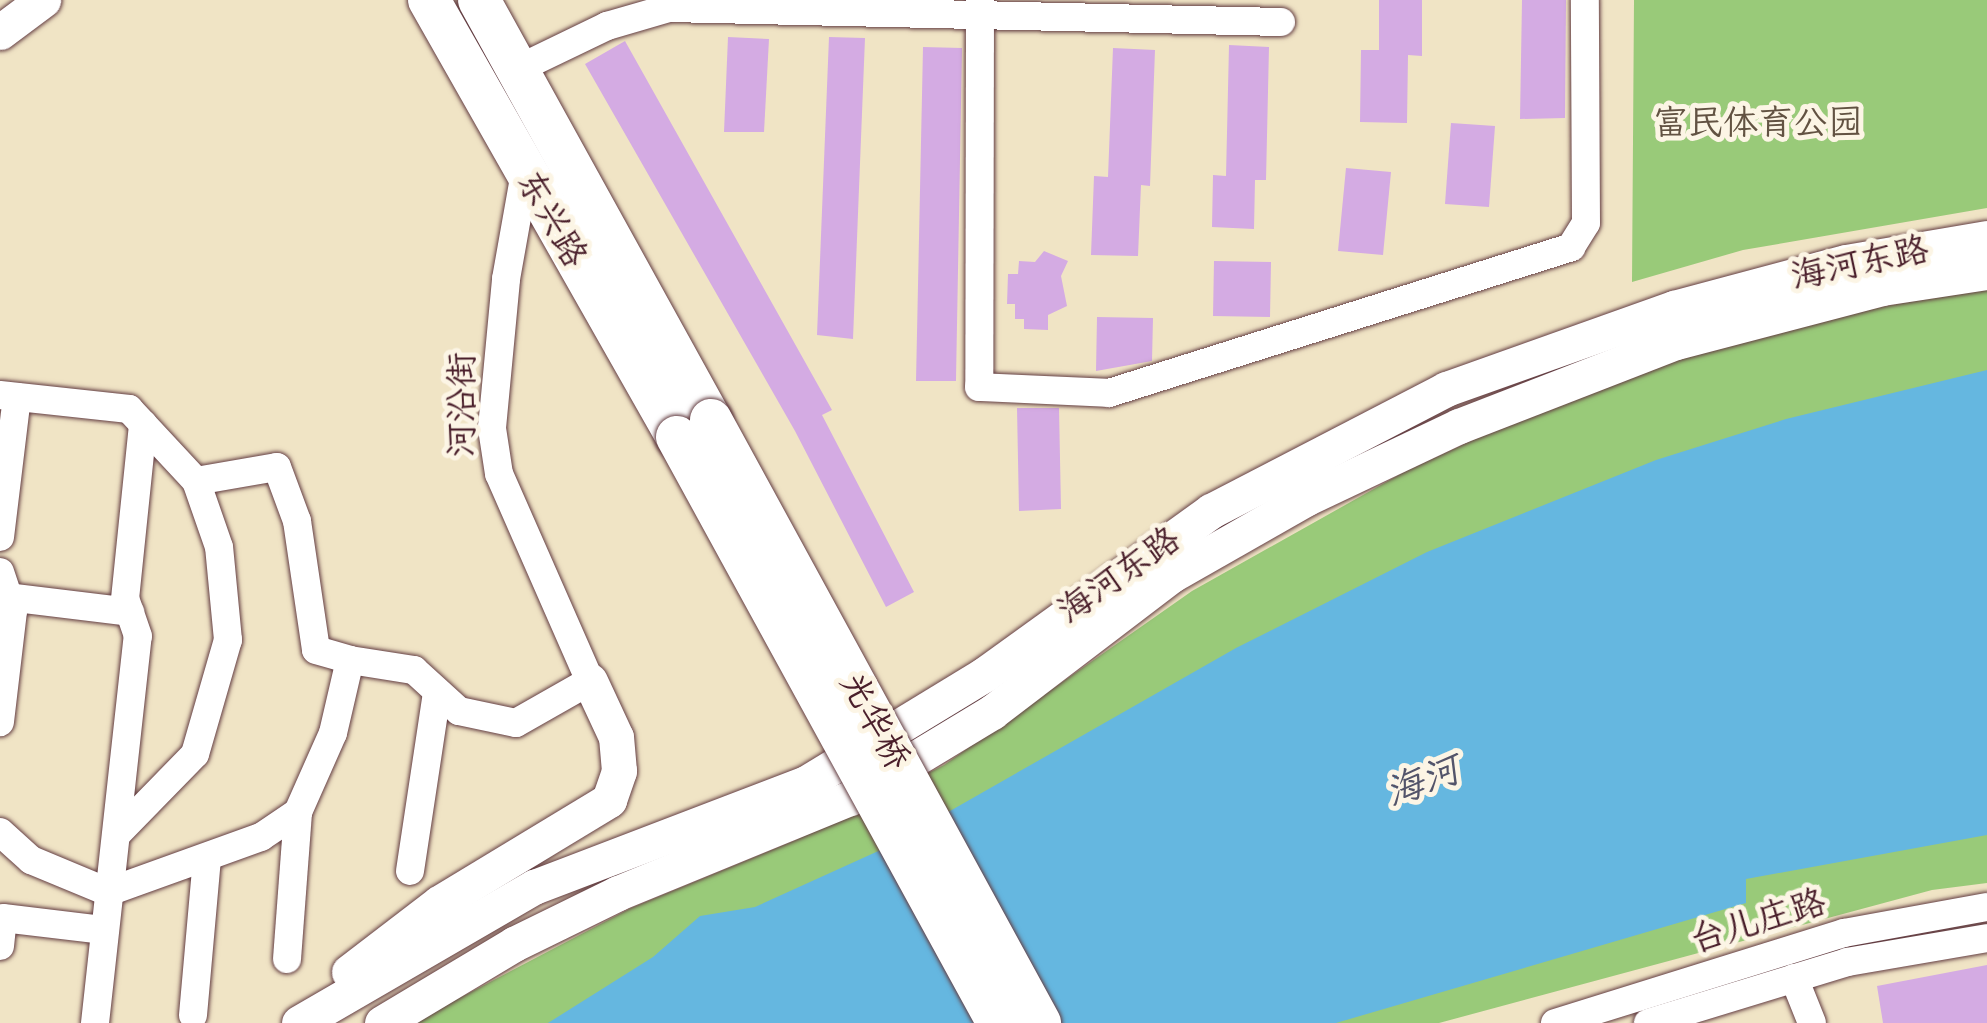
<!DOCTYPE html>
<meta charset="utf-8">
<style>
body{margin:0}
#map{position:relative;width:1987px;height:1023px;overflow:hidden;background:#f0e4c5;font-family:"Comic Neue","LXGW WenKai TC",sans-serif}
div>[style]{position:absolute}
.green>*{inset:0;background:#99ca79}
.water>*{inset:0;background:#65b7e0}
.building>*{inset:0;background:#d4abe3}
.roads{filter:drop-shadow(0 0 2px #633d42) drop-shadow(0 0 2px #633d42)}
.minor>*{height:28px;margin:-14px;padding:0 14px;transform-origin:14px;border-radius:14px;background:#fff}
.major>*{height:35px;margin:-17.5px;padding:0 17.5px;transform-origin:17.5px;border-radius:17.5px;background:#fff}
.highway>*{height:42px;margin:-21px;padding:0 21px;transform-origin:21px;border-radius:21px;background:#fff}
.bridges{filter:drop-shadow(0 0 2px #633d42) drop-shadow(0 0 2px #633d42)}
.highway-bridge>*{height:42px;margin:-21px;padding:0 21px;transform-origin:21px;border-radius:21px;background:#fff}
span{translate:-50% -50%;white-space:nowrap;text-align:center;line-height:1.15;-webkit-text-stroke:10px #fcf5e5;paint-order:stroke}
.park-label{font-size:35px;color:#625242}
.street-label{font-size:35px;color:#4a1f2b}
.water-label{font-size:38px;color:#53546a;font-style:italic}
</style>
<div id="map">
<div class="green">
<i style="clip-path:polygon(1634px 0,1987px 0,1987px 208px,1743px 250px,1632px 282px)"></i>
<i style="clip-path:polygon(1987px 287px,1987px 883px,1932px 890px,1439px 1023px,412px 1023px,631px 908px,796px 840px,944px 765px,1192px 591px,1404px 472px,1616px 374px,1798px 323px)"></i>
</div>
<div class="water">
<i style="clip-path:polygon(1987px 370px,1987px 835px,1746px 879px,1746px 903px,1336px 1023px,548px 1023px,653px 957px,700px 916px,755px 907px,885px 848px,1236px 648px,1427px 552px,1656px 460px,1786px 419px)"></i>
</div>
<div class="building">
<i style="clip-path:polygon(1379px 0,1422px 0,1422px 56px,1408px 55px,1407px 123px,1360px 122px,1361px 50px,1379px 50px)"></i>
<i style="clip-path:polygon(1522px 0,1566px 0,1565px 118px,1520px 119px)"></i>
<i style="clip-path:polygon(728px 37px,769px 39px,764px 132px,724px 132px)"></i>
<i style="clip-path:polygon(829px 37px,865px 38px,853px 339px,817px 335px)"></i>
<i style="clip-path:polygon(625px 41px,832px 410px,822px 415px,914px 592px,886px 607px,795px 431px,585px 64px)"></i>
<i style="clip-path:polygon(1229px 45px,1269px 47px,1266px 180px,1255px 180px,1254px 229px,1212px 227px,1213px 175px,1226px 176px)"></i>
<i style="clip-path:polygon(923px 47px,962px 48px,956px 381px,916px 381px)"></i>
<i style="clip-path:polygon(1113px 48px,1155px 50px,1150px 186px,1141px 185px,1138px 256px,1091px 255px,1094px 176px,1108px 177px)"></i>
<i style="clip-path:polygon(1451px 123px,1495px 126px,1489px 207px,1445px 204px)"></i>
<i style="clip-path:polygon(1346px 168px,1391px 172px,1383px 255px,1338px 251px)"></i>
<i style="clip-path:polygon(1044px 251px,1068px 261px,1061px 276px,1067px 306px,1048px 315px,1048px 330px,1024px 329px,1024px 319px,1015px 319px,1015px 304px,1007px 304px,1008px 274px,1018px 274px,1019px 261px,1035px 262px)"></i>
<i style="clip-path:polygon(1214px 261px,1271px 262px,1270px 317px,1213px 316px)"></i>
<i style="clip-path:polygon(1097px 317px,1153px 318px,1152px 361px,1096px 371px)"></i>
<i style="clip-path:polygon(1017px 408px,1059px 408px,1061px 509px,1019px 511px)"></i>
<i style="clip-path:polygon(1987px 965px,1987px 1023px,1883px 1023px,1877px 986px)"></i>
</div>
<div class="roads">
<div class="minor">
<i style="left:980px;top:0;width:387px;rotate:90.1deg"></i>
<i style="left:979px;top:387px;width:130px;rotate:2.6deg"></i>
<i style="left:1109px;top:393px;width:485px;rotate:-17.5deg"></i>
<i style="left:1571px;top:247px;width:28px;rotate:-58deg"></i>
<i style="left:1586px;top:223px;width:223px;rotate:-90.3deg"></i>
<i style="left:520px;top:68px;width:97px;rotate:-25.8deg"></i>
<i style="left:607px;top:26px;width:65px;rotate:-16.2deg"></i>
<i style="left:669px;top:8px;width:612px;rotate:1.31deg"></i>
<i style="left:0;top:395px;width:130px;rotate:6.2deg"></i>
<i style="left:129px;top:409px;width:98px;rotate:47.1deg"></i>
<i style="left:196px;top:481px;width:82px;rotate:-9.8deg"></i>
<i style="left:277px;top:467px;width:58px;rotate:69.7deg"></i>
<i style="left:297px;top:521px;width:130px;rotate:81.6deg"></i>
<i style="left:316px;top:650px;width:35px;rotate:16deg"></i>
<i style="left:0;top:537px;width:141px;rotate:-83.1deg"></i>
<i style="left:0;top:572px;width:41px;rotate:71.6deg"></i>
<i style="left:13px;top:611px;width:112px;rotate:96.7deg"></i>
<i style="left:8px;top:597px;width:123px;rotate:7deg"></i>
<i style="left:0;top:832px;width:42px;rotate:42.1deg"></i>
<i style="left:31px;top:860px;width:83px;rotate:22.6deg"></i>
<i style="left:108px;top:892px;width:163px;rotate:-19.8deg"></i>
<i style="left:261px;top:837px;width:45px;rotate:-34deg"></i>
<i style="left:298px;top:812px;width:86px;rotate:-66.1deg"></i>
<i style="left:333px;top:733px;width:75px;rotate:-76.9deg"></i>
<i style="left:350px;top:660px;width:65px;rotate:8.9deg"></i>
<i style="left:414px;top:670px;width:61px;rotate:42.3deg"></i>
<i style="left:459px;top:711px;width:58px;rotate:11.9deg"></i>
<i style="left:516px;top:723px;width:85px;rotate:-29.6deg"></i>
<i style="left:590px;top:681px;width:226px;rotate:-113.7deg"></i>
<i style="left:499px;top:474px;width:47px;rotate:-98.7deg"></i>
<i style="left:492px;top:428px;width:150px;rotate:-84.6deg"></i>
<i style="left:506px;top:279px;width:109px;rotate:-79.9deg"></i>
<i style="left:118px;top:833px;width:110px;rotate:-45.7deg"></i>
<i style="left:195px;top:754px;width:119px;rotate:-73.9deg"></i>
<i style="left:228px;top:640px;width:93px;rotate:-95.5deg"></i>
<i style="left:219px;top:547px;width:70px;rotate:-109.2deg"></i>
<i style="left:410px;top:871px;width:181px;rotate:-81.4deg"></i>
<i style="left:0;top:946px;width:28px;rotate:-84deg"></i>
<i style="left:3px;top:918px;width:102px;rotate:6.8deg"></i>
<i style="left:287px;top:959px;width:147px;rotate:-85.7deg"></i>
<i style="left:1794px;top:978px;width:48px;rotate:68.2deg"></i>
<i style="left:193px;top:1015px;width:157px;rotate:-84.9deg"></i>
<i style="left:95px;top:1023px;width:389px;rotate:-83.7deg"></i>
<i style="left:138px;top:636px;width:39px;rotate:-109deg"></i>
<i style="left:125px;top:599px;width:176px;rotate:-84.1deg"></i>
<i style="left:1555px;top:1023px;width:303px;rotate:-17.3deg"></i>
<i style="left:1844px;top:933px;width:145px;rotate:-10.3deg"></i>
<i style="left:1648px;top:1023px;width:208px;rotate:-17deg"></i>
<i style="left:1847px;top:962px;width:142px;rotate:-9.7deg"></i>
</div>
<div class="major">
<i style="left:0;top:32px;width:54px;rotate:-36.7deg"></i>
<i style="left:349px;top:972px;width:113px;rotate:-37.5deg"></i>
<i style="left:439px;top:903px;width:199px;rotate:-31.2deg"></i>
<i style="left:609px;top:800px;width:31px;rotate:-71deg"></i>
<i style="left:619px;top:771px;width:34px;rotate:-95deg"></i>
<i style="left:616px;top:737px;width:62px;rotate:-114.9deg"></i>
<i style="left:299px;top:1023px;width:272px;rotate:-30.1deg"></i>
<i style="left:534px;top:887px;width:291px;rotate:-20.9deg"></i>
<i style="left:806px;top:783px;width:210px;rotate:-31.3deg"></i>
<i style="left:985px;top:674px;width:279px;rotate:-35.8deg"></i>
<i style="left:1211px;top:511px;width:265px;rotate:-27.4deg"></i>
<i style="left:1446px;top:389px;width:242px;rotate:-19.6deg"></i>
<i style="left:1674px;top:308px;width:178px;rotate:-15deg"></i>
<i style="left:1846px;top:262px;width:143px;rotate:-9.7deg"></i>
<i style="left:382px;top:1023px;width:154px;rotate:-30.9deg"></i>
<i style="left:514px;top:944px;width:116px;rotate:-26.1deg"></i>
<i style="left:618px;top:893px;width:251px;rotate:-22.3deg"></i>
<i style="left:850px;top:798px;width:166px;rotate:-31.2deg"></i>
<i style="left:992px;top:712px;width:226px;rotate:-37.3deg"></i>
<i style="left:1172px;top:575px;width:153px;rotate:-29.7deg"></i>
<i style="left:1305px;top:499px;width:170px;rotate:-25.4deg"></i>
<i style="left:1459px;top:426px;width:233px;rotate:-21.2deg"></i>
<i style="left:1676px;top:342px;width:213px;rotate:-14.7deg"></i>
<i style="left:1882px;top:288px;width:106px;rotate:-8.7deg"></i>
</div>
<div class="highway">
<i style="left:429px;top:0;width:502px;rotate:60.42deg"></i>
<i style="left:479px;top:0;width:480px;rotate:61.1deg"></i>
</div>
</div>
<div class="bridges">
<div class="highway-bridge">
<i style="left:711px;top:420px;width:687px;rotate:61.38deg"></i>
<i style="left:677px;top:437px;width:668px;rotate:61.29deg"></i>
</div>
</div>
<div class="park-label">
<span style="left:1758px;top:123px">富民体育公园</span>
</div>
<div class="street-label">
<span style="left:552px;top:219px;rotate:60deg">东兴路</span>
<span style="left:1860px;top:263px;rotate:-12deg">海河东路</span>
<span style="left:462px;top:405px;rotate:-90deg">河沿街</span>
<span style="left:1119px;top:575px;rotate:-35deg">海河东路</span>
<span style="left:875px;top:721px;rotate:61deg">光华桥</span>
<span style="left:1758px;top:921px;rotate:-17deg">台儿庄路</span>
</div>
<div class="water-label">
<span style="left:1423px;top:782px;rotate:-21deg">海河</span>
</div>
</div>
